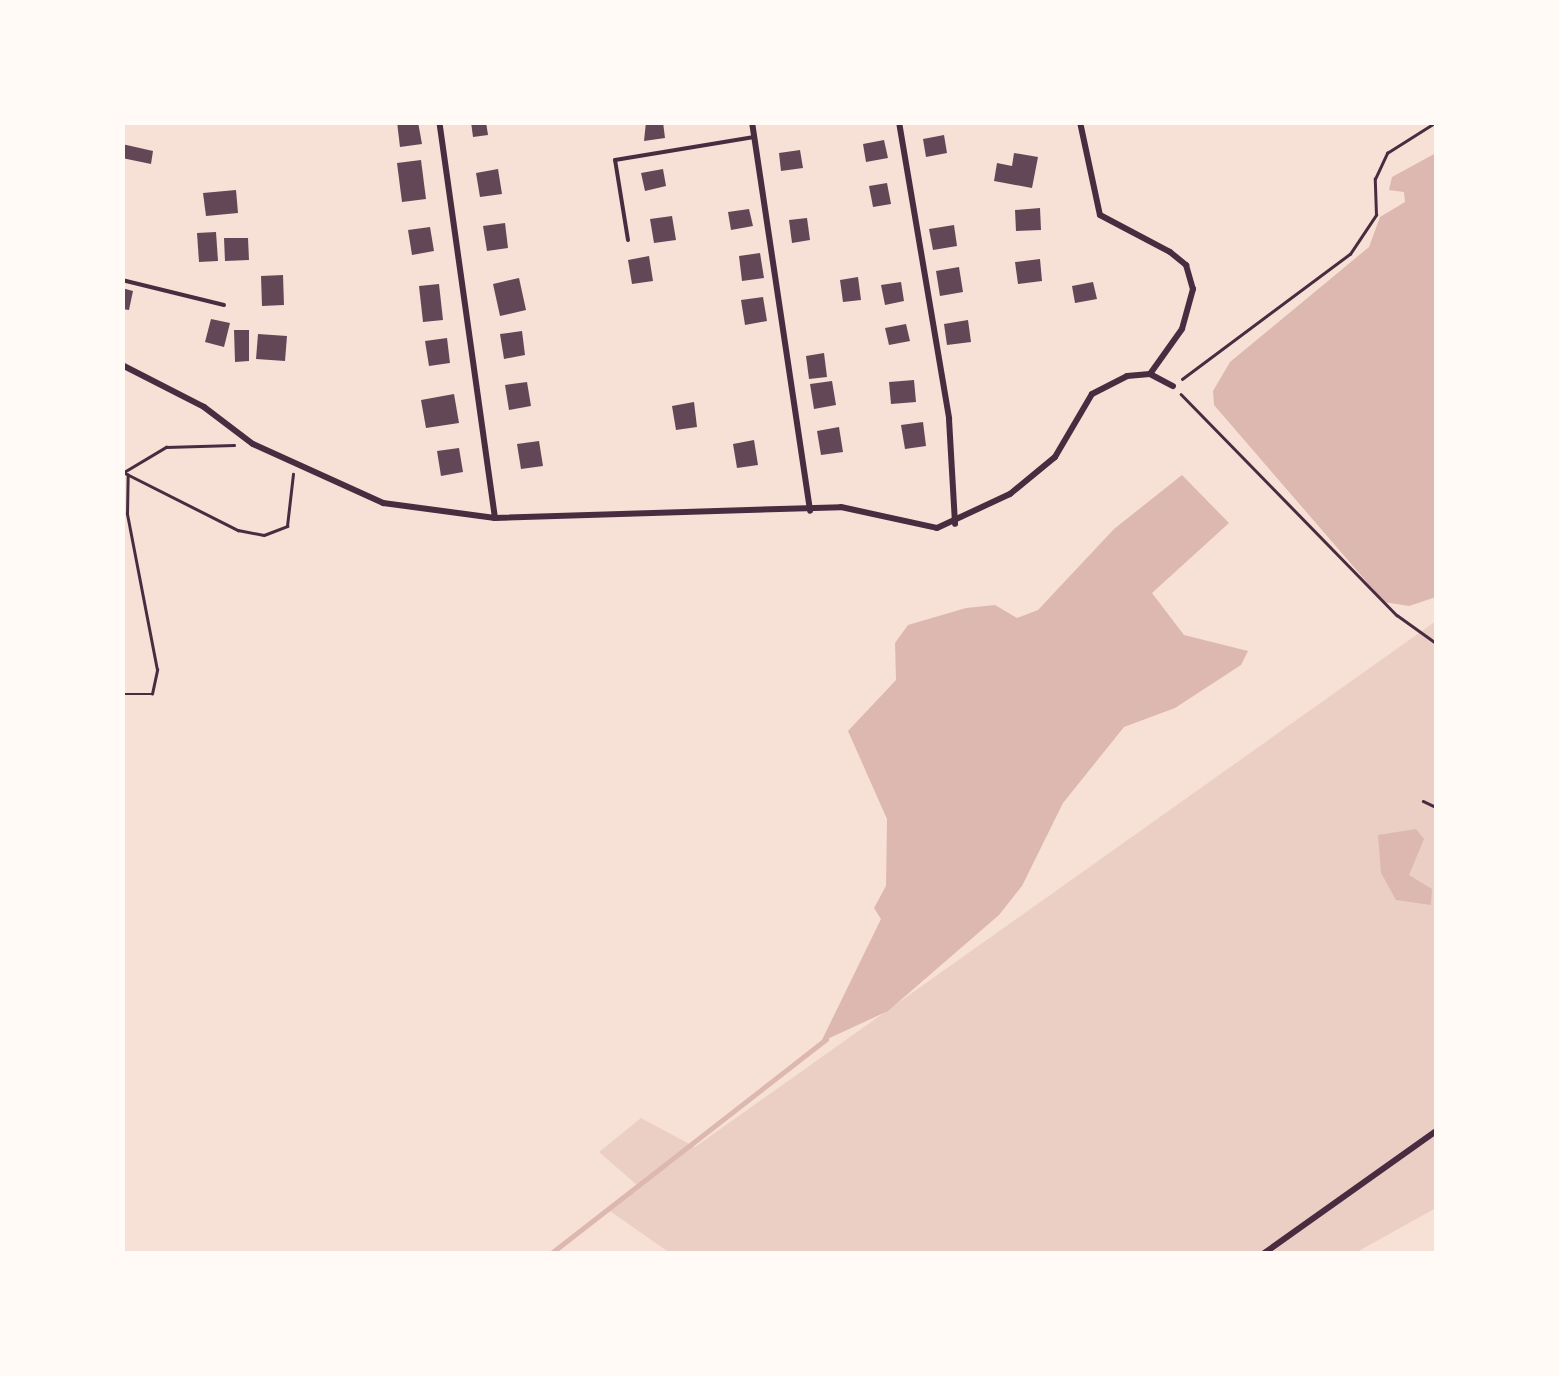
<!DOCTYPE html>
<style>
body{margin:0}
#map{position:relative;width:1559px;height:1376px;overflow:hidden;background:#f7e1d7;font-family:"Sofia Sans Condensed",sans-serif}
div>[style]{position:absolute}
.green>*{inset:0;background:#ebcfc5}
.water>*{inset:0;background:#dcb8b0}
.stream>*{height:5px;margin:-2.5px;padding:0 2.5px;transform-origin:2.5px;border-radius:2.5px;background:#dcb8b0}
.building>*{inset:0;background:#644757}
.path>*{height:2.5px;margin:-1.25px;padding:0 1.25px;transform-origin:1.25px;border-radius:1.25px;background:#4a2c40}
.service>*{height:4px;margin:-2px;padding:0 2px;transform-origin:2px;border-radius:2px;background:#4a2c40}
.minor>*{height:6px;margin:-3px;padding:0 3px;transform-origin:3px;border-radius:3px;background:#4a2c40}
span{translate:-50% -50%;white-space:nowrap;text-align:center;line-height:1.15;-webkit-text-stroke:8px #fffaf5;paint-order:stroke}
.frame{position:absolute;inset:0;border:125px solid #fffaf5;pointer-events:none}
</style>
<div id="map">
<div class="green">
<i style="clip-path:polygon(1436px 621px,1436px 1208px,1355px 1253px,670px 1253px,607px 1209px,638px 1186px,599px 1152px,641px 1118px,695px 1147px)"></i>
</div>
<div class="water">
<i style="clip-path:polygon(1436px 153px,1436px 597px,1409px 606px,1384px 602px,1214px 405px,1213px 391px,1230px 362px,1369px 247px,1380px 217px,1405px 202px,1404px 192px,1389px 190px,1392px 177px)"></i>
<i style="clip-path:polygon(1182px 475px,1229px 523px,1152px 593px,1184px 635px,1248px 651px,1241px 665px,1175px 708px,1124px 727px,1063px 803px,1022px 886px,999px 915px,888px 1011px,821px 1042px,881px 919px,874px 908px,886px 886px,887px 819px,848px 731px,896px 680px,895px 643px,908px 625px,966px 608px,995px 605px,1017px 618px,1038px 610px,1114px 529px)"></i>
<i style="clip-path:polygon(1416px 829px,1424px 839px,1409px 875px,1432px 889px,1431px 905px,1396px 900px,1381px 873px,1378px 835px)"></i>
</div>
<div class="stream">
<i style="left:550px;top:1254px;width:350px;rotate:-37.9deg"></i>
</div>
<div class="building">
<i style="clip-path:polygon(397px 122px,418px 122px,422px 144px,400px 147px)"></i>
<i style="clip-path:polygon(471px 122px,486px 122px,488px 135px,473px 137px)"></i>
<i style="clip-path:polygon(646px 122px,663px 122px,665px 138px,644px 141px)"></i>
<i style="clip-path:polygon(944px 135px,947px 153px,926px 157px,923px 139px)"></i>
<i style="clip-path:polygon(884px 140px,888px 158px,866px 162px,863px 144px)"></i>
<i style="clip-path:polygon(122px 144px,153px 151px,151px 164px,122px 158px)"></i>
<i style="clip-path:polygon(800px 150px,803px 168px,781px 171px,779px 153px)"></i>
<i style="clip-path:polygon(1014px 153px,1038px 157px,1032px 188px,994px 181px,997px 163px,1012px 166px)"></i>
<i style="clip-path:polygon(421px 160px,426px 199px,402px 202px,397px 163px)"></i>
<i style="clip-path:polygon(498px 169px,502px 194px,480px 197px,476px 173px)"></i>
<i style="clip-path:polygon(663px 169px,666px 186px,645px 191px,641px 173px)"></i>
<i style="clip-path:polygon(887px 183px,891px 204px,873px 207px,869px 186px)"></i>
<i style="clip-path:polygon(236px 190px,238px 213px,206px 216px,203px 193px)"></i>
<i style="clip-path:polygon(1040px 208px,1041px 230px,1016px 231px,1015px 210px)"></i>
<i style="clip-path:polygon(749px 209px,753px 226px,731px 230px,728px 212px)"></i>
<i style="clip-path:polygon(672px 216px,676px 240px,654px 243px,650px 219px)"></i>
<i style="clip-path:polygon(807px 218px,810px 240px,792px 243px,789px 220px)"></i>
<i style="clip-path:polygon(505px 223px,508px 248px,487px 251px,483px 226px)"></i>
<i style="clip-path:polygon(954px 225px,957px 246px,933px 250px,929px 229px)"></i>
<i style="clip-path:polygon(430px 227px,434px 251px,412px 255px,408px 230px)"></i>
<i style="clip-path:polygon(216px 232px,218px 261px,199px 262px,197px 233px)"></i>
<i style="clip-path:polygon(224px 238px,248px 238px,249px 260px,225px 261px)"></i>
<i style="clip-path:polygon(760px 253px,764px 278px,742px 281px,739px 256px)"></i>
<i style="clip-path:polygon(649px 256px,653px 281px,632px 284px,628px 260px)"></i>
<i style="clip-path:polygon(1040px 259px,1042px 281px,1018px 284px,1015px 262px)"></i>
<i style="clip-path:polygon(959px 267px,963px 292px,940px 296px,936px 271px)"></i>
<i style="clip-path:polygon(283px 275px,284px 305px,262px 306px,261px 276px)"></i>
<i style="clip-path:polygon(858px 277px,861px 300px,843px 302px,840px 280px)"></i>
<i style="clip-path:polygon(519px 278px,526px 310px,500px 316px,493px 284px)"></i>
<i style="clip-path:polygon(901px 282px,904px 301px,885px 305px,881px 285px)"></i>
<i style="clip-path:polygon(1093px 282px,1097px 299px,1075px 303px,1072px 286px)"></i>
<i style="clip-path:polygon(439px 284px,443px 320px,423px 322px,419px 286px)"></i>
<i style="clip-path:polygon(122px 288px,133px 291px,129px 310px,122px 309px)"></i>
<i style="clip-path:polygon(763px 297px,767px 321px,745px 325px,741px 300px)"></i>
<i style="clip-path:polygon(211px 319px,230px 323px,224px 347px,205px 342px)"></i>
<i style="clip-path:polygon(968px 320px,971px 342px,947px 345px,944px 324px)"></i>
<i style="clip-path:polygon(906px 324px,910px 341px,889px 345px,885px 328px)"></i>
<i style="clip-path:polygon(234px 330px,249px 330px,249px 361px,235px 362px)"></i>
<i style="clip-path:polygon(522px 331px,525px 355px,504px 359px,500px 334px)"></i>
<i style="clip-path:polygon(258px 334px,287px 336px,285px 361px,256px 359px)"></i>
<i style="clip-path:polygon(447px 338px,450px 363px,429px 366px,425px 341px)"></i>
<i style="clip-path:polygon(824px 353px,827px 377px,809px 379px,806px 356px)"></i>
<i style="clip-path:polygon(914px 380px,916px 402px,891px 404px,889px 382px)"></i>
<i style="clip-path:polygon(832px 381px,836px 405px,814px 409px,810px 384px)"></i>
<i style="clip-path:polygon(527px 382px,531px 406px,509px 410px,505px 385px)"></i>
<i style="clip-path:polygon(454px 394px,459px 423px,426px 428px,421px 400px)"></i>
<i style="clip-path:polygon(694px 402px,697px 427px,676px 430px,672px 406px)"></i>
<i style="clip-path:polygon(923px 422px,926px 446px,905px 449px,901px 425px)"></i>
<i style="clip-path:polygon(839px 427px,843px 452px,821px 455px,817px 431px)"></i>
<i style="clip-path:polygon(754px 440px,758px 465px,737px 468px,733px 444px)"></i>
<i style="clip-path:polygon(539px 441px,543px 466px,521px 469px,517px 444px)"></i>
<i style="clip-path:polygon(459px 448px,463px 472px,441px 476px,437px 451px)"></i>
</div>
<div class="path">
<i style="left:1182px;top:379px;width:209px;rotate:-36.7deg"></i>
<i style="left:1350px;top:254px;width:47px;rotate:-56.3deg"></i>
<i style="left:1376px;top:215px;width:36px;rotate:-92deg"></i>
<i style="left:1375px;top:179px;width:29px;rotate:-65deg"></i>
<i style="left:1387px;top:153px;width:58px;rotate:-32.3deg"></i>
<i style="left:1181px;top:394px;width:309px;rotate:45.7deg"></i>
<i style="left:1397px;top:615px;width:48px;rotate:35.7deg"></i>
<i style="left:123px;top:472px;width:129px;rotate:26.8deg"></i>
<i style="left:238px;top:530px;width:26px;rotate:11deg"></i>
<i style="left:264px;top:535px;width:25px;rotate:-21deg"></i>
<i style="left:287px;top:526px;width:52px;rotate:-83.4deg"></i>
<i style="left:124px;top:472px;width:49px;rotate:-30.8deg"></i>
<i style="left:166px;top:447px;width:68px;rotate:-1.7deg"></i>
<i style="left:122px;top:694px;width:30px"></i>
<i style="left:152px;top:694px;width:25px;rotate:-78deg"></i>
<i style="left:157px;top:670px;width:159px;rotate:-100.9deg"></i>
<i style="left:127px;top:514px;width:39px;rotate:-89deg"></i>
<i style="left:1423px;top:801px;width:14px;rotate:25deg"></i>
</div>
<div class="service">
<i style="left:628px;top:240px;width:81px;rotate:-99.2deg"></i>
<i style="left:615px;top:160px;width:141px;rotate:-9.4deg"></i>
<i style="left:122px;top:280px;width:105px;rotate:13.8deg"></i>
</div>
<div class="minor">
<i style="left:752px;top:122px;width:393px;rotate:81.5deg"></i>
<i style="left:899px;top:122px;width:301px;rotate:80.4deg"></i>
<i style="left:949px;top:419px;width:105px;rotate:86.7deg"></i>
<i style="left:1080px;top:122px;width:95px;rotate:77.9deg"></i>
<i style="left:1100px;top:215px;width:79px;rotate:27.9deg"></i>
<i style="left:1170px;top:252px;width:21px;rotate:39deg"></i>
<i style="left:1186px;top:265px;width:25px;rotate:74deg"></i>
<i style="left:1193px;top:289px;width:41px;rotate:105.4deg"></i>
<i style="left:1182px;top:329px;width:55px;rotate:125.4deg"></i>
<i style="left:122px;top:365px;width:92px;rotate:27.1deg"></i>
<i style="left:204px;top:407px;width:61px;rotate:37.1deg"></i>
<i style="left:253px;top:444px;width:143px;rotate:24.4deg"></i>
<i style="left:383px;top:503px;width:113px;rotate:7.6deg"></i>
<i style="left:495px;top:518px;width:400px;rotate:-98deg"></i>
<i style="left:495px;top:518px;width:346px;rotate:-1.8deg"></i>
<i style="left:841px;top:507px;width:98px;rotate:12.3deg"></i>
<i style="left:937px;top:528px;width:81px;rotate:-25deg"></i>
<i style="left:1010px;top:494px;width:58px;rotate:-39.4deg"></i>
<i style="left:1055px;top:457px;width:73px;rotate:-59.6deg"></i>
<i style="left:1092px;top:394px;width:39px;rotate:-27deg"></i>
<i style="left:1127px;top:376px;width:23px;rotate:-5deg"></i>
<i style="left:1150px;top:374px;width:26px;rotate:28deg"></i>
<i style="left:1263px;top:1254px;width:212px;rotate:-35.4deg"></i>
</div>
<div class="frame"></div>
</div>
